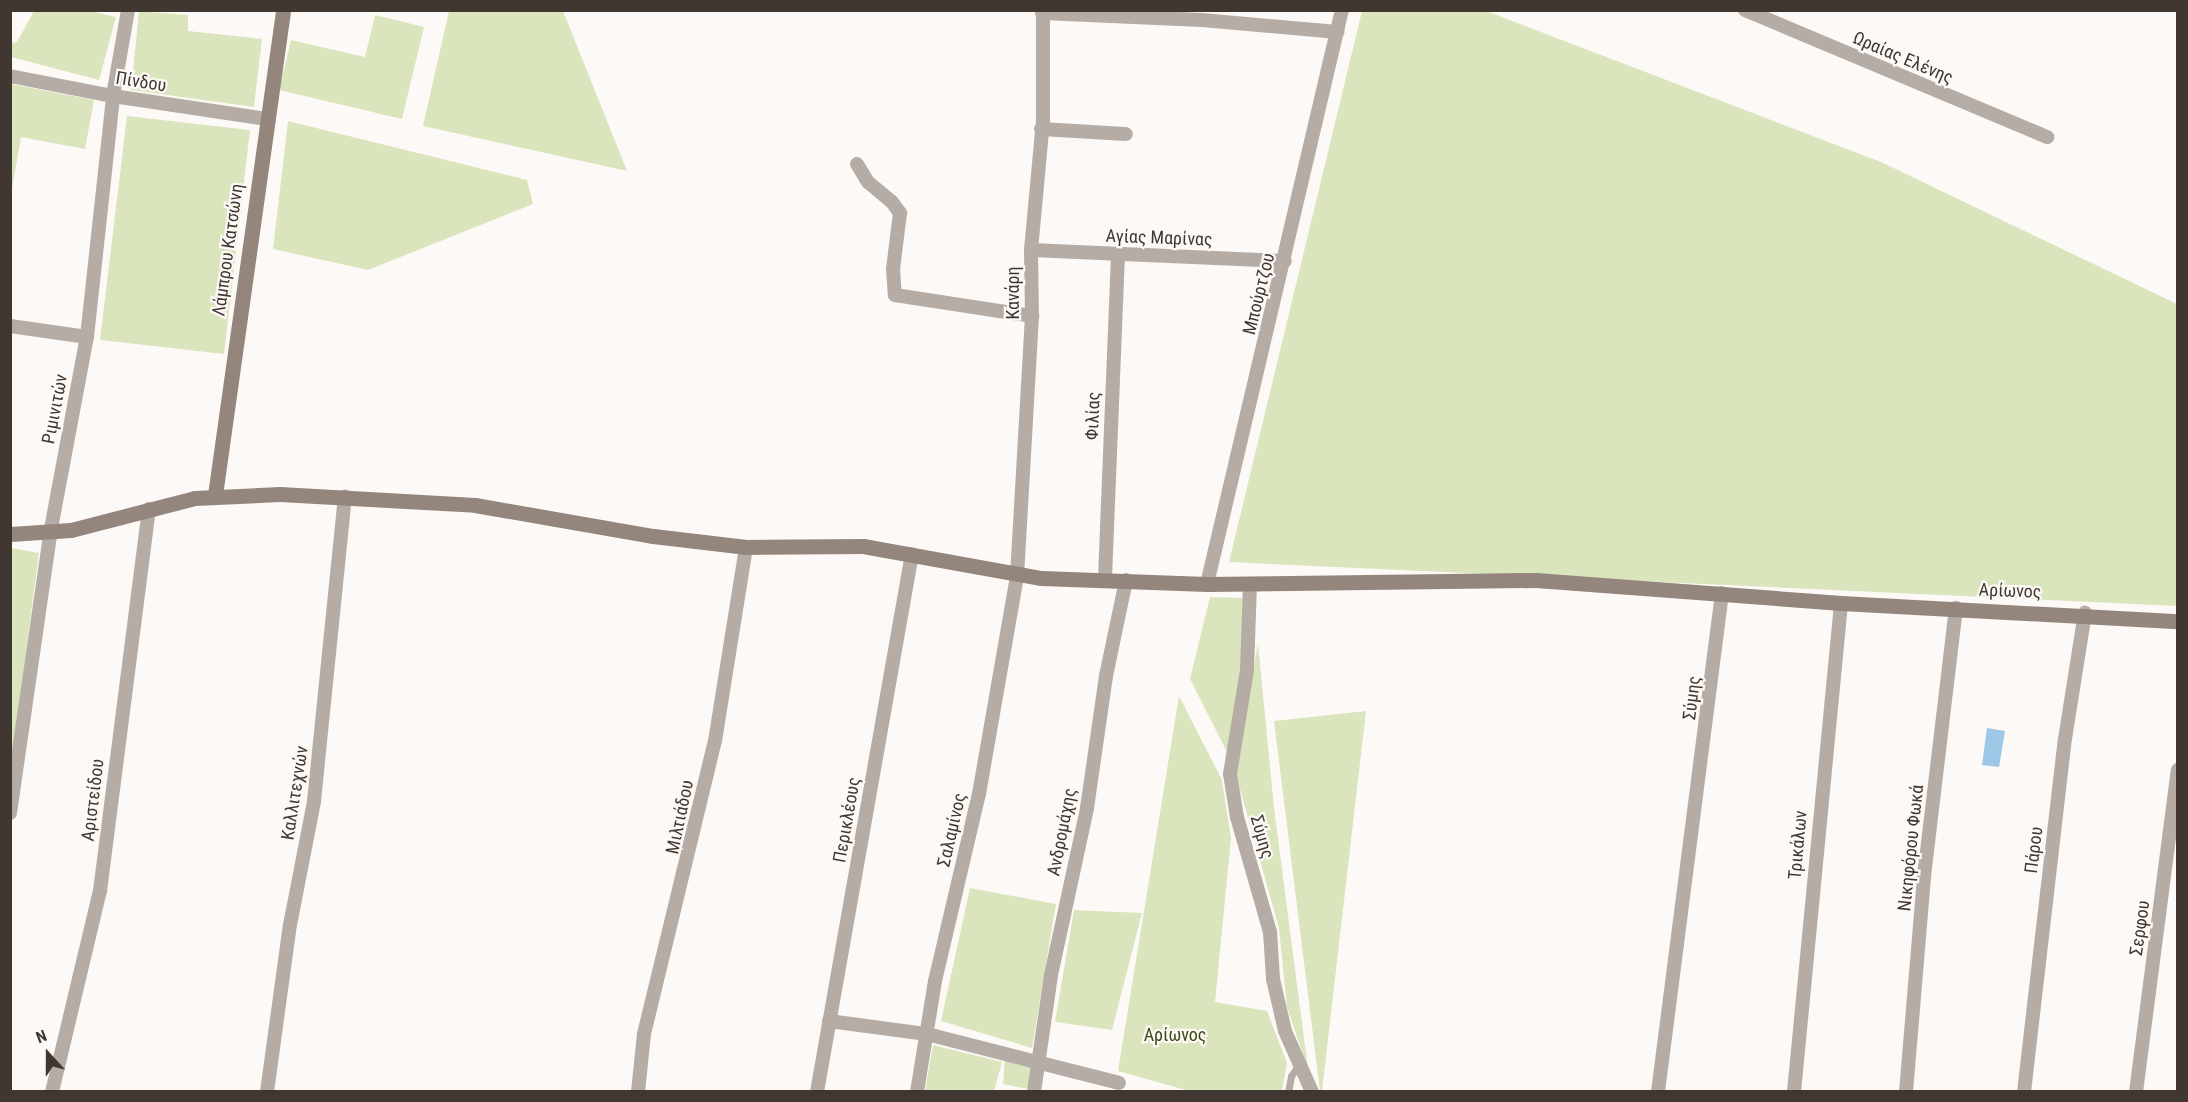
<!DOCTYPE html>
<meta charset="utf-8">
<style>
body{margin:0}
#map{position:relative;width:2188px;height:1102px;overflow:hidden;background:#fdf9f6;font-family:"Roboto Condensed",sans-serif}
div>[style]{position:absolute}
.green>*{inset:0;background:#dae5be}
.water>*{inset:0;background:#9dc7e7}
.lane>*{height:7px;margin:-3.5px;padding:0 3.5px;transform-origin:3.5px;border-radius:3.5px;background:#b5aca6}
.street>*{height:14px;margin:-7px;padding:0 7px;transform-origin:7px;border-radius:7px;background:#b5aca6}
.secondary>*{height:15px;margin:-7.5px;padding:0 7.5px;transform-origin:7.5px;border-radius:7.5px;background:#94867d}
span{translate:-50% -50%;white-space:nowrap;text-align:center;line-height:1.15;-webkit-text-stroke:4.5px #fdf9f6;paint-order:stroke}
.street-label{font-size:18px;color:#403731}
.park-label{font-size:18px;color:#3c4713}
.frame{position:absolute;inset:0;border:12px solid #403731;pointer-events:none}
.north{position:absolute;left:18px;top:1024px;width:60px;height:60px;-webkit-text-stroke:4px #fdf9f6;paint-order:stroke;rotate:339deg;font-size:16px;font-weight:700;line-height:24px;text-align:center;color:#403731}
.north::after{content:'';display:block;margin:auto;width:21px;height:27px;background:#403731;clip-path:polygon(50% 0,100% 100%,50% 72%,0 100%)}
</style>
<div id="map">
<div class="green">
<i style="clip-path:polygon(34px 11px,90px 11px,116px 17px,99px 80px,11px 57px,11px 43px,17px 42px)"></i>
<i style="clip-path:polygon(139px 11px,188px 15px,188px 31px,262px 39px,254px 107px,131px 90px)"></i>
<i style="clip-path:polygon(449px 11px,563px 11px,627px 171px,423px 126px)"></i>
<i style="clip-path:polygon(1362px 11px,1486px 11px,1881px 162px,2177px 304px,2177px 606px,1229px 562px)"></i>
<i style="clip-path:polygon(375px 15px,424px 27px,402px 119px,279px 90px,291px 40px,365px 57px)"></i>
<i style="clip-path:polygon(11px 84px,94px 100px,85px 149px,21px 137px,11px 194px)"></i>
<i style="clip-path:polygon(127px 116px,250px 130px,224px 354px,100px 340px)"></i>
<i style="clip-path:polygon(288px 121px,527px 180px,533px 204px,368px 270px,273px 249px)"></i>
<i style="clip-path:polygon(11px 548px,39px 553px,11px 766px)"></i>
<i style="clip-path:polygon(1210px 597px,1243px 598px,1240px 679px,1228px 754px,1190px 679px)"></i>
<i style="clip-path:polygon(1258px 643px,1274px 808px,1308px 1069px,1287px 1007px,1279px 928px,1236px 775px)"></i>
<i style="clip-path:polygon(1179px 696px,1222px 780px,1231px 838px,1215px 1002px,1267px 1011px,1287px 1063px,1282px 1091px,1189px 1091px,1118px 1071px)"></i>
<i style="clip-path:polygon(1366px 711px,1322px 1091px,1320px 1091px,1274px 721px)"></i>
<i style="clip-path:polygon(970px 888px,1056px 904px,1032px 1048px,941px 1021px)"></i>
<i style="clip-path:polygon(1074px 910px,1142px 913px,1112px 1030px,1055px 1022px)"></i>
<i style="clip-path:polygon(933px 1045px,1002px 1062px,994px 1091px,925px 1091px)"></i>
<i style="clip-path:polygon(1005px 1058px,1033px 1064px,1028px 1089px,1003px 1084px)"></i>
</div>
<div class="water">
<i style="clip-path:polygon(1987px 728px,2005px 731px,1999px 767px,1982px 765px)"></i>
</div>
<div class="lane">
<i style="left:1288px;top:1092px;width:16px;rotate:-79deg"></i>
<i style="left:1291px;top:1076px;width:14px;rotate:-56deg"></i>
</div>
<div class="street">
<i style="left:1745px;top:10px;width:328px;rotate:22.8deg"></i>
<i style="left:1042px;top:13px;width:160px;rotate:2.5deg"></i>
<i style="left:1202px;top:20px;width:136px;rotate:5.1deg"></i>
<i style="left:10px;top:76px;width:105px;rotate:11deg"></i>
<i style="left:113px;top:96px;width:156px;rotate:8.5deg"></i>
<i style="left:1041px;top:129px;width:85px;rotate:3.4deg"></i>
<i style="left:857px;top:164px;width:21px;rotate:59deg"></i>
<i style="left:868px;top:182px;width:31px;rotate:40deg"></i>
<i style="left:892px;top:202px;width:14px;rotate:54deg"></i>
<i style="left:900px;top:213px;width:56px;rotate:97.1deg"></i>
<i style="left:893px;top:269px;width:26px;rotate:86deg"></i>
<i style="left:895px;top:295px;width:139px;rotate:8.7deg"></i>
<i style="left:1031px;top:250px;width:254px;rotate:2.5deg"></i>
<i style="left:10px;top:326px;width:78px;rotate:8.1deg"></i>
<i style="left:1105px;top:578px;width:324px;rotate:-87.7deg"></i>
<i style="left:1207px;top:584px;width:590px;rotate:-76.77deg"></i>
<i style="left:1250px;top:584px;width:86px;rotate:92deg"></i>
<i style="left:1247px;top:670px;width:105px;rotate:99.3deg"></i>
<i style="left:1230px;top:774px;width:44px;rotate:80.8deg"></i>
<i style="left:1237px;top:817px;width:120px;rotate:74deg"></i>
<i style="left:1270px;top:932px;width:47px;rotate:86.3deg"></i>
<i style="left:1273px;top:979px;width:53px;rotate:77deg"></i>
<i style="left:1285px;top:1031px;width:67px;rotate:66.1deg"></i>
<i style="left:10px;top:813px;width:282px;rotate:-81.8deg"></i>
<i style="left:50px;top:534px;width:200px;rotate:-79.4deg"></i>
<i style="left:87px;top:337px;width:242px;rotate:-83.8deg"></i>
<i style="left:113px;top:96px;width:87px;rotate:-80.1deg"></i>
<i style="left:829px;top:1021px;width:99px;rotate:7.6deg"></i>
<i style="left:927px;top:1034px;width:198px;rotate:14.3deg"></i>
<i style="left:52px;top:1092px;width:207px;rotate:-76.6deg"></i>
<i style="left:100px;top:891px;width:385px;rotate:-82.7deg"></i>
<i style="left:267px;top:1092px;width:169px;rotate:-82.2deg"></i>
<i style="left:290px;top:925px;width:126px;rotate:-79deg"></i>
<i style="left:314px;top:801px;width:306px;rotate:-84.2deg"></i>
<i style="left:638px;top:1092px;width:58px;rotate:-84.1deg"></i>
<i style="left:644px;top:1034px;width:301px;rotate:-76.4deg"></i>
<i style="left:715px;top:741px;width:196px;rotate:-80.9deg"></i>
<i style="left:817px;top:1092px;width:546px;rotate:-79.99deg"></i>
<i style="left:917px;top:1092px;width:112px;rotate:-80.8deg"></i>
<i style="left:935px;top:981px;width:192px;rotate:-76.8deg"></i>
<i style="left:979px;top:794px;width:221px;rotate:-80.1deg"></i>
<i style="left:1017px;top:576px;width:260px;rotate:-86.7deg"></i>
<i style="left:1032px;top:316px;width:66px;rotate:-90.9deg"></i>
<i style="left:1031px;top:250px;width:131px;rotate:-84.7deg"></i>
<i style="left:1043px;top:120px;width:110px;rotate:-90deg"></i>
<i style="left:1034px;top:1092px;width:118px;rotate:-81.7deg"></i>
<i style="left:1051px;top:975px;width:171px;rotate:-77.8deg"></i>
<i style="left:1087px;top:808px;width:133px;rotate:-81.8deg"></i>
<i style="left:1106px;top:676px;width:98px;rotate:-78.2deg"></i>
<i style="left:1658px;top:1092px;width:503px;rotate:-82.69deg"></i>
<i style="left:1794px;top:1092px;width:491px;rotate:-84.5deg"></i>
<i style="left:1906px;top:1092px;width:225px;rotate:-85.2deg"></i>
<i style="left:1925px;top:868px;width:262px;rotate:-83.2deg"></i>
<i style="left:2024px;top:1092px;width:355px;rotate:-83.4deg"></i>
<i style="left:2065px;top:739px;width:128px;rotate:-81deg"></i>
<i style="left:2136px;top:1092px;width:325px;rotate:-82.6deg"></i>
</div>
<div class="secondary">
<i style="left:215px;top:495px;width:490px;rotate:-82deg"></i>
<i style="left:10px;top:534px;width:61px;rotate:-3.8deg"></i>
<i style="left:71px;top:530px;width:128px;rotate:-14.5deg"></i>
<i style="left:195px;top:498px;width:85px;rotate:-2.7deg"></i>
<i style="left:280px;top:494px;width:195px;rotate:3.2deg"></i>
<i style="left:475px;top:505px;width:181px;rotate:9.9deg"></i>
<i style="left:653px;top:536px;width:94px;rotate:6.7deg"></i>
<i style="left:746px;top:547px;width:117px;rotate:-0.5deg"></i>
<i style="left:863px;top:546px;width:181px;rotate:10.2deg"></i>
<i style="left:1041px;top:578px;width:166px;rotate:2.1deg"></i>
<i style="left:1207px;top:584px;width:329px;rotate:-0.7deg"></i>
<i style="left:1536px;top:580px;width:306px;rotate:4.3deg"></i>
<i style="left:1841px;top:603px;width:337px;rotate:3.1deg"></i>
</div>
<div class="street-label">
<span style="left:1903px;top:58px;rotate:23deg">Ωραίας Ελένης</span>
<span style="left:141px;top:82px;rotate:9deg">Πίνδου</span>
<span style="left:1159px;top:238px;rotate:2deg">Αγίας Μαρίνας</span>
<span style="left:228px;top:250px;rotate:-82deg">Λάμπρου Κατσώνη</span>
<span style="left:1013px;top:293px;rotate:-90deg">Κανάρη</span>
<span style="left:1259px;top:294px;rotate:-76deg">Μπούρτζου</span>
<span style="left:55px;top:409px;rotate:-79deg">Ριμινιτών</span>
<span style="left:1093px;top:416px;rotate:-88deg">Φιλίας</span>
<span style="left:2010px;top:591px;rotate:2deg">Αρίωνος</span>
<span style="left:1692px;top:698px;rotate:-83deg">Σύμης</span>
<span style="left:295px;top:793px;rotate:-81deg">Καλλιτεχνών</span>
<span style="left:93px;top:800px;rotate:-83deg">Αριστείδου</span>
<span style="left:680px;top:817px;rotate:-78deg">Μιλτιάδου</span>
<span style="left:847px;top:820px;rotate:-80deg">Περικλέους</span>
<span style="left:952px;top:830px;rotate:-77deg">Σαλαμίνος</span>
<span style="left:1062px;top:832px;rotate:-79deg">Ανδρομάχης</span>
<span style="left:1262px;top:837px;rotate:74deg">Σύμης</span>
<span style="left:1798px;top:845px;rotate:-85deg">Τρικάλων</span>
<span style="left:1911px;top:848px;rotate:-84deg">Νικηφόρου Φωκά</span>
<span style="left:2034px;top:850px;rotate:-83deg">Πάρου</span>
<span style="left:2140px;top:928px;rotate:-82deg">Σερφου</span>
</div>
<div class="park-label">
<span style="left:1175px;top:1035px">Αρίωνος</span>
</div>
<div class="frame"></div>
<div class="north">N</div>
</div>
